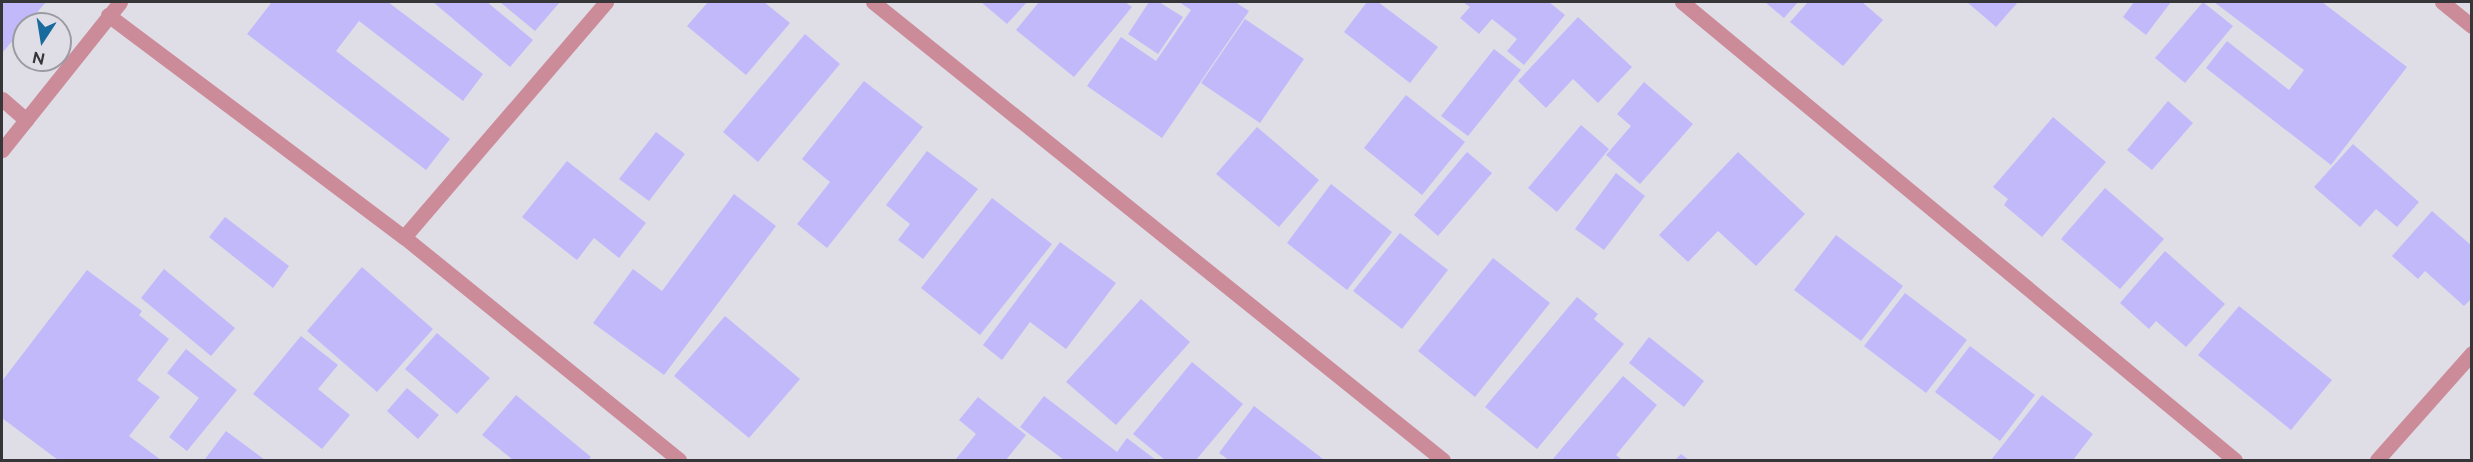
<!DOCTYPE html>
<style>
body{margin:0}
#map{position:relative;width:2473px;height:462px;overflow:hidden;background:#dfdee7;font-family:Raleway,sans-serif}
div>[style]{position:absolute}
.building>*{inset:0;background:#c2b9fb}
.minor>*{height:15px;margin:-7.5px;padding:0 7.5px;transform-origin:7.5px;border-radius:7.5px;background:#cb8b99}
span{translate:-50% -50%;white-space:nowrap;text-align:center;line-height:1.15;-webkit-text-stroke:4.5px #dfdee7;paint-order:stroke}
.frame{position:absolute;inset:0;border:3px solid #363639;pointer-events:none}
.north{position:absolute;left:12px;top:12px;width:60px;height:60px;box-sizing:border-box;background:#dfdee7;border:2px solid #9b9ba1;border-radius:50%;rotate:192deg;font-size:16px;font-weight:700;line-height:24px;text-align:center;color:#363639}
.north::after{content:'';display:block;margin:auto;width:21px;height:27px;background:#186b9c;clip-path:polygon(50% 0,100% 100%,50% 72%,0 100%)}
</style>
<div id="map">
<div class="building">
<i style="clip-path:polygon(2px 2px,46px 2px,2px 53px)"></i>
<i style="clip-path:polygon(272px 2px,388px 2px,483px 74px,463px 101px,359px 21px,336px 51px,450px 139px,426px 170px,247px 34px)"></i>
<i style="clip-path:polygon(433px 2px,487px 2px,533px 40px,510px 67px)"></i>
<i style="clip-path:polygon(500px 2px,560px 2px,535px 31px)"></i>
<i style="clip-path:polygon(708px 2px,764px 2px,790px 23px,746px 75px,687px 26px)"></i>
<i style="clip-path:polygon(981px 2px,1027px 2px,1007px 24px)"></i>
<i style="clip-path:polygon(1039px 2px,1125px 2px,1132px 7px,1074px 77px,1016px 30px)"></i>
<i style="clip-path:polygon(1149px 2px,1159px 2px,1183px 17px,1158px 54px,1128px 34px)"></i>
<i style="clip-path:polygon(1179px 2px,1235px 2px,1249px 11px,1162px 138px,1087px 86px,1121px 37px,1156px 61px,1191px 10px)"></i>
<i style="clip-path:polygon(1367px 2px,1378px 2px,1438px 47px,1410px 83px,1344px 32px)"></i>
<i style="clip-path:polygon(1463px 2px,1549px 2px,1565px 15px,1524px 65px,1507px 51px,1517px 39px,1492px 19px,1479px 34px,1460px 18px,1470px 7px)"></i>
<i style="clip-path:polygon(1765px 2px,1798px 2px,1784px 18px)"></i>
<i style="clip-path:polygon(1808px 2px,1862px 2px,1883px 20px,1843px 66px,1790px 22px)"></i>
<i style="clip-path:polygon(1967px 2px,2018px 2px,1996px 27px)"></i>
<i style="clip-path:polygon(2134px 2px,2171px 2px,2146px 35px,2123px 17px)"></i>
<i style="clip-path:polygon(2203px 2px,2233px 26px,2185px 83px,2155px 58px)"></i>
<i style="clip-path:polygon(2214px 2px,2322px 2px,2407px 67px,2331px 165px,2206px 68px,2227px 41px,2289px 90px,2304px 70px)"></i>
<i style="clip-path:polygon(1578px 17px,1632px 67px,1598px 103px,1573px 79px,1546px 108px,1518px 81px)"></i>
<i style="clip-path:polygon(1245px 19px,1304px 59px,1260px 123px,1201px 83px)"></i>
<i style="clip-path:polygon(805px 34px,840px 64px,758px 162px,723px 132px)"></i>
<i style="clip-path:polygon(1494px 49px,1521px 70px,1468px 136px,1441px 116px)"></i>
<i style="clip-path:polygon(864px 81px,923px 127px,827px 248px,797px 224px,830px 182px,802px 159px)"></i>
<i style="clip-path:polygon(1644px 82px,1693px 124px,1640px 184px,1606px 155px,1631px 126px,1617px 114px)"></i>
<i style="clip-path:polygon(1406px 95px,1465px 142px,1422px 195px,1364px 148px)"></i>
<i style="clip-path:polygon(2168px 101px,2193px 123px,2152px 170px,2127px 150px)"></i>
<i style="clip-path:polygon(2053px 117px,2106px 162px,2042px 237px,2004px 205px,2008px 199px,1993px 187px)"></i>
<i style="clip-path:polygon(1581px 125px,1609px 149px,1557px 212px,1528px 188px)"></i>
<i style="clip-path:polygon(1257px 127px,1319px 180px,1279px 227px,1216px 174px)"></i>
<i style="clip-path:polygon(656px 132px,685px 154px,649px 201px,619px 179px)"></i>
<i style="clip-path:polygon(2353px 144px,2419px 202px,2397px 227px,2376px 209px,2360px 227px,2314px 187px)"></i>
<i style="clip-path:polygon(927px 151px,978px 189px,923px 259px,898px 240px,910px 224px,886px 205px)"></i>
<i style="clip-path:polygon(1467px 152px,1492px 173px,1438px 236px,1414px 215px)"></i>
<i style="clip-path:polygon(1738px 152px,1805px 214px,1756px 266px,1718px 231px,1688px 262px,1659px 235px)"></i>
<i style="clip-path:polygon(567px 161px,646px 223px,619px 258px,594px 238px,577px 260px,522px 217px)"></i>
<i style="clip-path:polygon(1616px 173px,1645px 196px,1604px 250px,1575px 229px)"></i>
<i style="clip-path:polygon(1331px 184px,1392px 232px,1347px 290px,1287px 243px)"></i>
<i style="clip-path:polygon(2105px 188px,2164px 239px,2120px 289px,2061px 239px)"></i>
<i style="clip-path:polygon(734px 194px,776px 226px,664px 375px,593px 323px,633px 269px,662px 291px)"></i>
<i style="clip-path:polygon(992px 198px,1052px 244px,980px 335px,921px 288px)"></i>
<i style="clip-path:polygon(2432px 211px,2472px 246px,2472px 298px,2464px 306px,2425px 271px,2418px 279px,2392px 256px)"></i>
<i style="clip-path:polygon(225px 217px,289px 266px,273px 288px,209px 237px)"></i>
<i style="clip-path:polygon(1400px 233px,1448px 270px,1402px 329px,1353px 291px)"></i>
<i style="clip-path:polygon(1836px 235px,1903px 286px,1861px 341px,1794px 290px)"></i>
<i style="clip-path:polygon(1060px 242px,1116px 283px,1066px 349px,1030px 322px,1002px 360px,983px 345px)"></i>
<i style="clip-path:polygon(2165px 251px,2225px 304px,2186px 347px,2156px 321px,2149px 329px,2120px 303px)"></i>
<i style="clip-path:polygon(1493px 258px,1550px 303px,1475px 397px,1418px 351px)"></i>
<i style="clip-path:polygon(362px 267px,433px 329px,377px 392px,307px 331px)"></i>
<i style="clip-path:polygon(164px 269px,235px 328px,211px 356px,141px 298px)"></i>
<i style="clip-path:polygon(87px 270px,142px 311px,139px 315px,169px 339px,137px 380px,160px 397px,129px 436px,161px 460px,58px 460px,2px 418px,2px 381px)"></i>
<i style="clip-path:polygon(1905px 293px,1967px 340px,1926px 393px,1864px 346px)"></i>
<i style="clip-path:polygon(1577px 297px,1598px 314px,1594px 319px,1624px 344px,1537px 449px,1485px 407px)"></i>
<i style="clip-path:polygon(1141px 299px,1190px 342px,1116px 425px,1066px 382px)"></i>
<i style="clip-path:polygon(2239px 306px,2332px 380px,2291px 430px,2198px 355px)"></i>
<i style="clip-path:polygon(725px 316px,800px 379px,749px 438px,674px 376px)"></i>
<i style="clip-path:polygon(437px 333px,490px 378px,457px 414px,405px 369px)"></i>
<i style="clip-path:polygon(301px 336px,338px 365px,318px 389px,350px 415px,322px 449px,253px 394px)"></i>
<i style="clip-path:polygon(1649px 337px,1704px 381px,1684px 407px,1629px 363px)"></i>
<i style="clip-path:polygon(1970px 346px,2035px 395px,2000px 441px,1935px 392px)"></i>
<i style="clip-path:polygon(186px 349px,237px 390px,187px 451px,169px 437px,199px 398px,167px 373px)"></i>
<i style="clip-path:polygon(1192px 362px,1243px 404px,1196px 460px,1165px 460px,1133px 434px)"></i>
<i style="clip-path:polygon(1623px 376px,1657px 405px,1616px 455px,1622px 460px,1552px 460px)"></i>
<i style="clip-path:polygon(407px 388px,439px 415px,418px 439px,387px 411px)"></i>
<i style="clip-path:polygon(516px 395px,591px 457px,588px 460px,513px 460px,482px 435px)"></i>
<i style="clip-path:polygon(2042px 395px,2093px 434px,2073px 460px,1991px 460px)"></i>
<i style="clip-path:polygon(1044px 396px,1117px 452px,1127px 438px,1156px 460px,1064px 460px,1020px 427px)"></i>
<i style="clip-path:polygon(978px 397px,1026px 435px,1006px 460px,955px 460px,976px 434px,959px 420px)"></i>
<i style="clip-path:polygon(1254px 406px,1323px 459px,1322px 460px,1229px 460px,1219px 453px)"></i>
<i style="clip-path:polygon(226px 431px,265px 460px,205px 459px)"></i>
<i style="clip-path:polygon(1681px 454px,1689px 460px,1675px 460px)"></i>
</div>
<div class="minor">
<i style="left:873px;top:2px;width:731px;rotate:38.78deg"></i>
<i style="left:1682px;top:2px;width:718px;rotate:39.63deg"></i>
<i style="left:2442px;top:2px;width:38px;rotate:39deg"></i>
<i style="left:108px;top:15px;width:370px;rotate:36.9deg"></i>
<i style="left:404px;top:237px;width:354px;rotate:39deg"></i>
<i style="left:2px;top:99px;width:32px;rotate:41deg"></i>
<i style="left:2px;top:150px;width:189px;rotate:-51.4deg"></i>
<i style="left:404px;top:237px;width:310px;rotate:-49.3deg"></i>
<i style="left:2377px;top:460px;width:143px;rotate:-48.4deg"></i>
</div>
<div class="frame"></div>
<div class="north">N</div>
</div>
